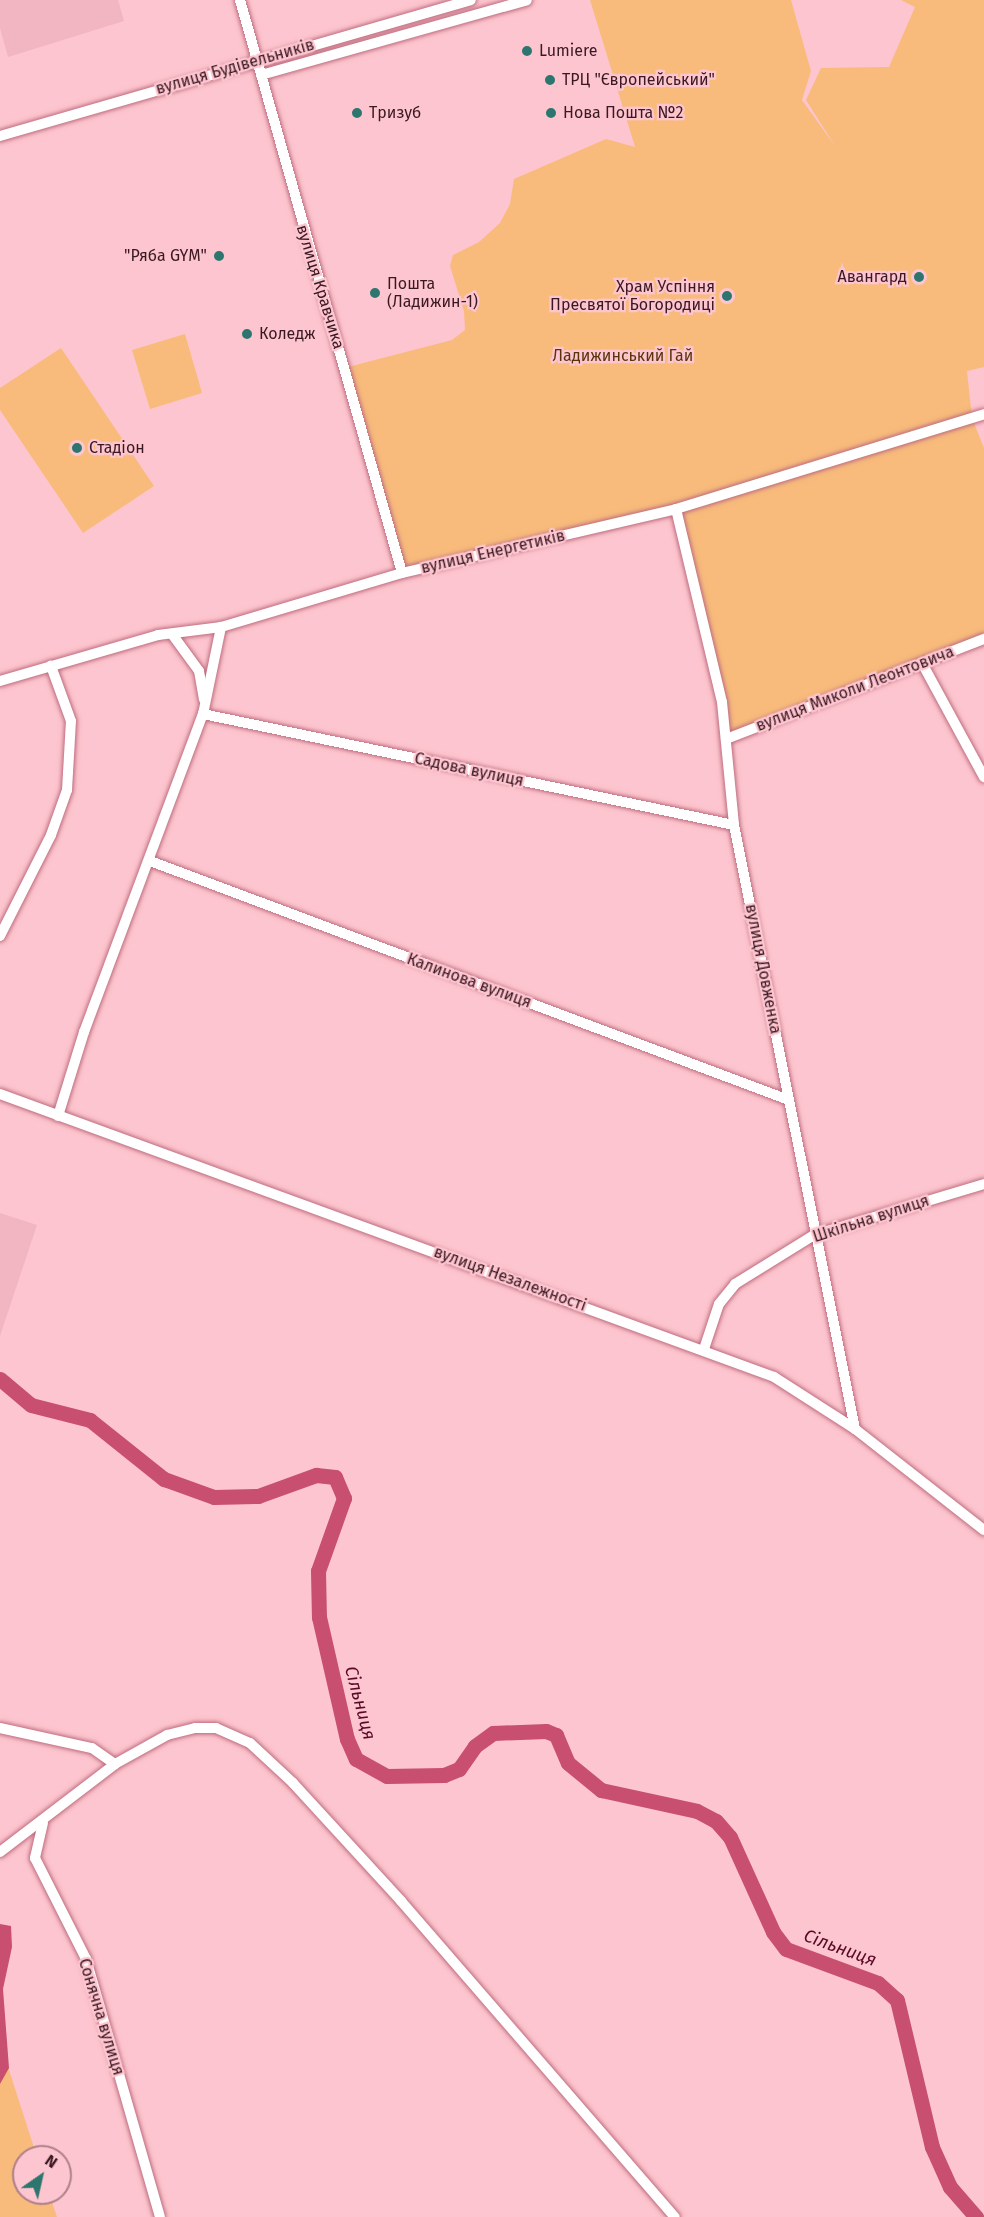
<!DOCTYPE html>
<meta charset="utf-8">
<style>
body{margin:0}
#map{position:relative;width:984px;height:2217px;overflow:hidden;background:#fdc5cf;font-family:"Fira Sans",sans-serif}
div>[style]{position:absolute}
.built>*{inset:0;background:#f1b6c1}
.green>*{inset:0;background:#f8bb7c}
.water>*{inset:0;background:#c84f6f}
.river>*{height:15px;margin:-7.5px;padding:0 7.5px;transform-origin:7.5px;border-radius:7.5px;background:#c84f6f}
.roads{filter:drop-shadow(0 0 2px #bf6c7e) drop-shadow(0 0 2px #bf6c7e)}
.minor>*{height:10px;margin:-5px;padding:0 5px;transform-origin:5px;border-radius:5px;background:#fff}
.dots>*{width:16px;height:16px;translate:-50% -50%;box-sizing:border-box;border:3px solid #fdc5cf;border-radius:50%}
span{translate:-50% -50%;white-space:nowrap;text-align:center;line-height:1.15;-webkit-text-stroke:4.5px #fdc5cf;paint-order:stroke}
.poi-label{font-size:16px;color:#3a1820}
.left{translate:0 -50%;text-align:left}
.right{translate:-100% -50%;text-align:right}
.street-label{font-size:16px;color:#3a1820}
.park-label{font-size:16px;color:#583509}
.water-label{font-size:18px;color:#580925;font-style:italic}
.north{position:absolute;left:12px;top:2145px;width:60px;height:60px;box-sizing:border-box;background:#fdc5cf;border:2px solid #af8089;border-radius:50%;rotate:34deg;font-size:16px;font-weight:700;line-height:24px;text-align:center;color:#3a1820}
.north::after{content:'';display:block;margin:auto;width:21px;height:27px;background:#2d756f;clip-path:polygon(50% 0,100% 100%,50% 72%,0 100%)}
</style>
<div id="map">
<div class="built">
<i style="clip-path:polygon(0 0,118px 0,124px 21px,8px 57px,0 28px)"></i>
<i style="clip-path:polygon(0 1213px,37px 1225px,0 1336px)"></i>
</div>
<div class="green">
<i style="clip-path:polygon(590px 0,791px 0,811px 71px,802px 100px,835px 146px,806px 100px,821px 68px,889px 67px,915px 7px,901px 0,984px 0,984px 367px,967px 371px,972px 418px,984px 448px,984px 639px,726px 739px,675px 509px,402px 573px,344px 368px,452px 340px,465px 330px,464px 311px,450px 266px,453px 255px,479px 242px,500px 223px,510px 204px,514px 179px,606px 139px,635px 147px)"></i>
<i style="clip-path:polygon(185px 334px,202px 393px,150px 409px,132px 350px)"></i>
<i style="clip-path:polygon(61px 348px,154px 486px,83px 533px,0 410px,0 388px)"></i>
<i style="clip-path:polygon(0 2042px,37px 2157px,24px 2157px,24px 2193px,49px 2193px,57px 2217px,0 2217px)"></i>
</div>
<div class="water">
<i style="clip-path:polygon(0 1924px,11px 1926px,12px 1947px,3px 1989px,9px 2068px,0 2084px)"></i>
</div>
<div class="river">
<i style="left:0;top:1379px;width:40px;rotate:40deg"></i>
<i style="left:31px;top:1405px;width:61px;rotate:14.3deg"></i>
<i style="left:90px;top:1420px;width:95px;rotate:38.6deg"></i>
<i style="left:164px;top:1479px;width:53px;rotate:19.8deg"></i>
<i style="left:214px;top:1497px;width:44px;rotate:-1.3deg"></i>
<i style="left:258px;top:1496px;width:62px;rotate:-19.9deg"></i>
<i style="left:316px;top:1475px;width:19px;rotate:6deg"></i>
<i style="left:335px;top:1477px;width:23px;rotate:67deg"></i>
<i style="left:344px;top:1498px;width:77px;rotate:109.6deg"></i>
<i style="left:318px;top:1571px;width:46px;rotate:88.8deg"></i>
<i style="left:319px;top:1617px;width:125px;rotate:77.1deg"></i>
<i style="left:347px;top:1739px;width:22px;rotate:66deg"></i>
<i style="left:356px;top:1759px;width:35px;rotate:29deg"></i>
<i style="left:387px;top:1776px;width:57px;rotate:-1deg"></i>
<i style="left:444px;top:1775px;width:16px;rotate:-22deg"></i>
<i style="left:459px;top:1769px;width:28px;rotate:-55deg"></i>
<i style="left:475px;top:1746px;width:22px;rotate:-36deg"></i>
<i style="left:493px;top:1733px;width:53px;rotate:-2.2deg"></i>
<i style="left:546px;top:1731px;width:11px;rotate:22deg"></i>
<i style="left:556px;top:1735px;width:30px;rotate:67deg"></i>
<i style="left:568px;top:1763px;width:43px;rotate:39.3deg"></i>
<i style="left:601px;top:1790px;width:98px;rotate:12.3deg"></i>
<i style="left:697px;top:1811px;width:21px;rotate:28deg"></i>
<i style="left:716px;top:1821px;width:21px;rotate:49deg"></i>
<i style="left:730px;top:1837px;width:104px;rotate:65.6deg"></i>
<i style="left:773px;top:1932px;width:21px;rotate:53deg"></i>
<i style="left:786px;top:1949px;width:98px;rotate:20.3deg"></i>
<i style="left:878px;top:1983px;width:25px;rotate:42deg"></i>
<i style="left:897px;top:2000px;width:151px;rotate:76.6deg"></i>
<i style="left:932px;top:2147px;width:44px;rotate:65.8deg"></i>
<i style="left:950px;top:2187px;width:40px;rotate:49deg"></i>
</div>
<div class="roads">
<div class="minor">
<i style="left:240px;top:0;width:595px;rotate:74.21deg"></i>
<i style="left:261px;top:75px;width:276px;rotate:-15.7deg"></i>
<i style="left:0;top:136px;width:490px;rotate:-16.1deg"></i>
<i style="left:676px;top:509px;width:198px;rotate:76.6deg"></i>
<i style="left:722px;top:702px;width:124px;rotate:84.4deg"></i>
<i style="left:734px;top:825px;width:616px;rotate:78.67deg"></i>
<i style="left:172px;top:634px;width:46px;rotate:53.9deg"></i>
<i style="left:199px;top:671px;width:29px;rotate:80deg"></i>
<i style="left:922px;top:663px;width:130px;rotate:61.5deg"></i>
<i style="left:0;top:681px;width:165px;rotate:-16.2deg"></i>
<i style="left:158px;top:635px;width:64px;rotate:-7.2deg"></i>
<i style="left:221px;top:627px;width:189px;rotate:-16.6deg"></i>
<i style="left:402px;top:573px;width:281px;rotate:-13.1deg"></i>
<i style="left:676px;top:509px;width:322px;rotate:-17.1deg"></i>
<i style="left:203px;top:714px;width:542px;rotate:11.81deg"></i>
<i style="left:726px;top:739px;width:277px;rotate:-21.2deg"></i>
<i style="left:150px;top:861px;width:682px;rotate:20.51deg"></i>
<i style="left:0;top:936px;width:113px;rotate:-63.2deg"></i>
<i style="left:51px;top:835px;width:48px;rotate:-70.4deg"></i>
<i style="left:67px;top:790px;width:69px;rotate:-86.7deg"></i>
<i style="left:71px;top:721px;width:59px;rotate:-110deg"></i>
<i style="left:0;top:1094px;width:824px;rotate:20.08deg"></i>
<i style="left:774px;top:1377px;width:96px;rotate:32.7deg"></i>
<i style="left:855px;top:1429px;width:164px;rotate:38.1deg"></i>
<i style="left:58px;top:1116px;width:88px;rotate:-72.8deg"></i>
<i style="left:84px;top:1032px;width:340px;rotate:-69.5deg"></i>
<i style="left:203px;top:714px;width:89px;rotate:-78.3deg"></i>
<i style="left:704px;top:1349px;width:47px;rotate:-71.6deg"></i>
<i style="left:719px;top:1304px;width:26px;rotate:-51deg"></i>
<i style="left:735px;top:1284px;width:93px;rotate:-31.8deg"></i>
<i style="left:814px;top:1235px;width:177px;rotate:-16.7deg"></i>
<i style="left:0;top:1728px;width:94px;rotate:12.3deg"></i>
<i style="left:92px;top:1748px;width:28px;rotate:35deg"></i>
<i style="left:43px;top:1823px;width:36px;rotate:103deg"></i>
<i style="left:35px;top:1858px;width:113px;rotate:63.2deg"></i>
<i style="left:86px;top:1959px;width:268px;rotate:74deg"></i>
<i style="left:0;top:1852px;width:145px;rotate:-37.4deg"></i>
<i style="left:115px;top:1764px;width:60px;rotate:-29.1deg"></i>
<i style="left:167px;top:1735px;width:29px;rotate:-14deg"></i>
<i style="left:195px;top:1728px;width:21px"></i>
<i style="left:216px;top:1728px;width:37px;rotate:24deg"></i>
<i style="left:250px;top:1743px;width:59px;rotate:42.9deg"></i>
<i style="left:293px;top:1783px;width:160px;rotate:47.5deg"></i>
<i style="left:401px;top:1901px;width:418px;rotate:49.1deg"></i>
</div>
</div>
<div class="dots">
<i style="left:527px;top:51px;background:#2d756f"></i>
<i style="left:550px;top:80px;background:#2d756f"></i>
<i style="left:357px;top:113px;background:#2d756f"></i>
<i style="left:551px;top:113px;background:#2d756f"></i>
<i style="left:219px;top:256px;background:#2d756f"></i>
<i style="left:919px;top:277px;background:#2d756f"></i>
<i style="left:375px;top:293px;background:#2d756f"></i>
<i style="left:727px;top:296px;background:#2d756f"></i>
<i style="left:247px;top:334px;background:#2d756f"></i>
<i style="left:77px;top:448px;background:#2d756f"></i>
</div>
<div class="poi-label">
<span class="left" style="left:539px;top:51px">Lumiere</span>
<span class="left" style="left:562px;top:80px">ТРЦ "Європейський"</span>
<span class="left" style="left:369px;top:113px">Тризуб</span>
<span class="left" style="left:563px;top:113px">Нова Пошта №2</span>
<span class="right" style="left:207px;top:256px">"Ряба GYM"</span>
<span class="right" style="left:907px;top:277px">Авангард</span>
<span class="left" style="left:387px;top:293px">Пошта<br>(Ладижин-1)</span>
<span class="right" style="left:715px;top:296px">Храм Успіння<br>Пресвятої Богородиці</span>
<span class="left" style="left:259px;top:334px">Коледж</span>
<span class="left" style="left:89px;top:448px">Стадіон</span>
</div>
<div class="street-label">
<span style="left:235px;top:67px;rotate:-16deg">вулиця Будівельників</span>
<span style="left:320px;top:287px;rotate:73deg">вулиця Кравчика</span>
<span style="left:493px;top:552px;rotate:-13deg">вулиця Енергетиків</span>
<span style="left:855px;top:689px;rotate:-21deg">вулиця Миколи Леонтовича</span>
<span style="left:469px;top:770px;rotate:12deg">Садова вулиця</span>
<span style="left:763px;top:969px;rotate:79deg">вулиця Довженка</span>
<span style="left:469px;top:981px;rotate:20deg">Калинова вулиця</span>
<span style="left:871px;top:1219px;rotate:-18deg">Шкільна вулиця</span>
<span style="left:510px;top:1279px;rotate:20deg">вулиця Незалежності</span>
<span style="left:101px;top:2017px;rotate:73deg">Сонячна вулиця</span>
</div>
<div class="park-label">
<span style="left:623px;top:356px">Ладижинський Гай</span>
</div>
<div class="water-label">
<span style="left:360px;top:1703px;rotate:75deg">Сільниця</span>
<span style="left:840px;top:1948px;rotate:20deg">Сільниця</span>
</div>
<div class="north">N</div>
</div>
